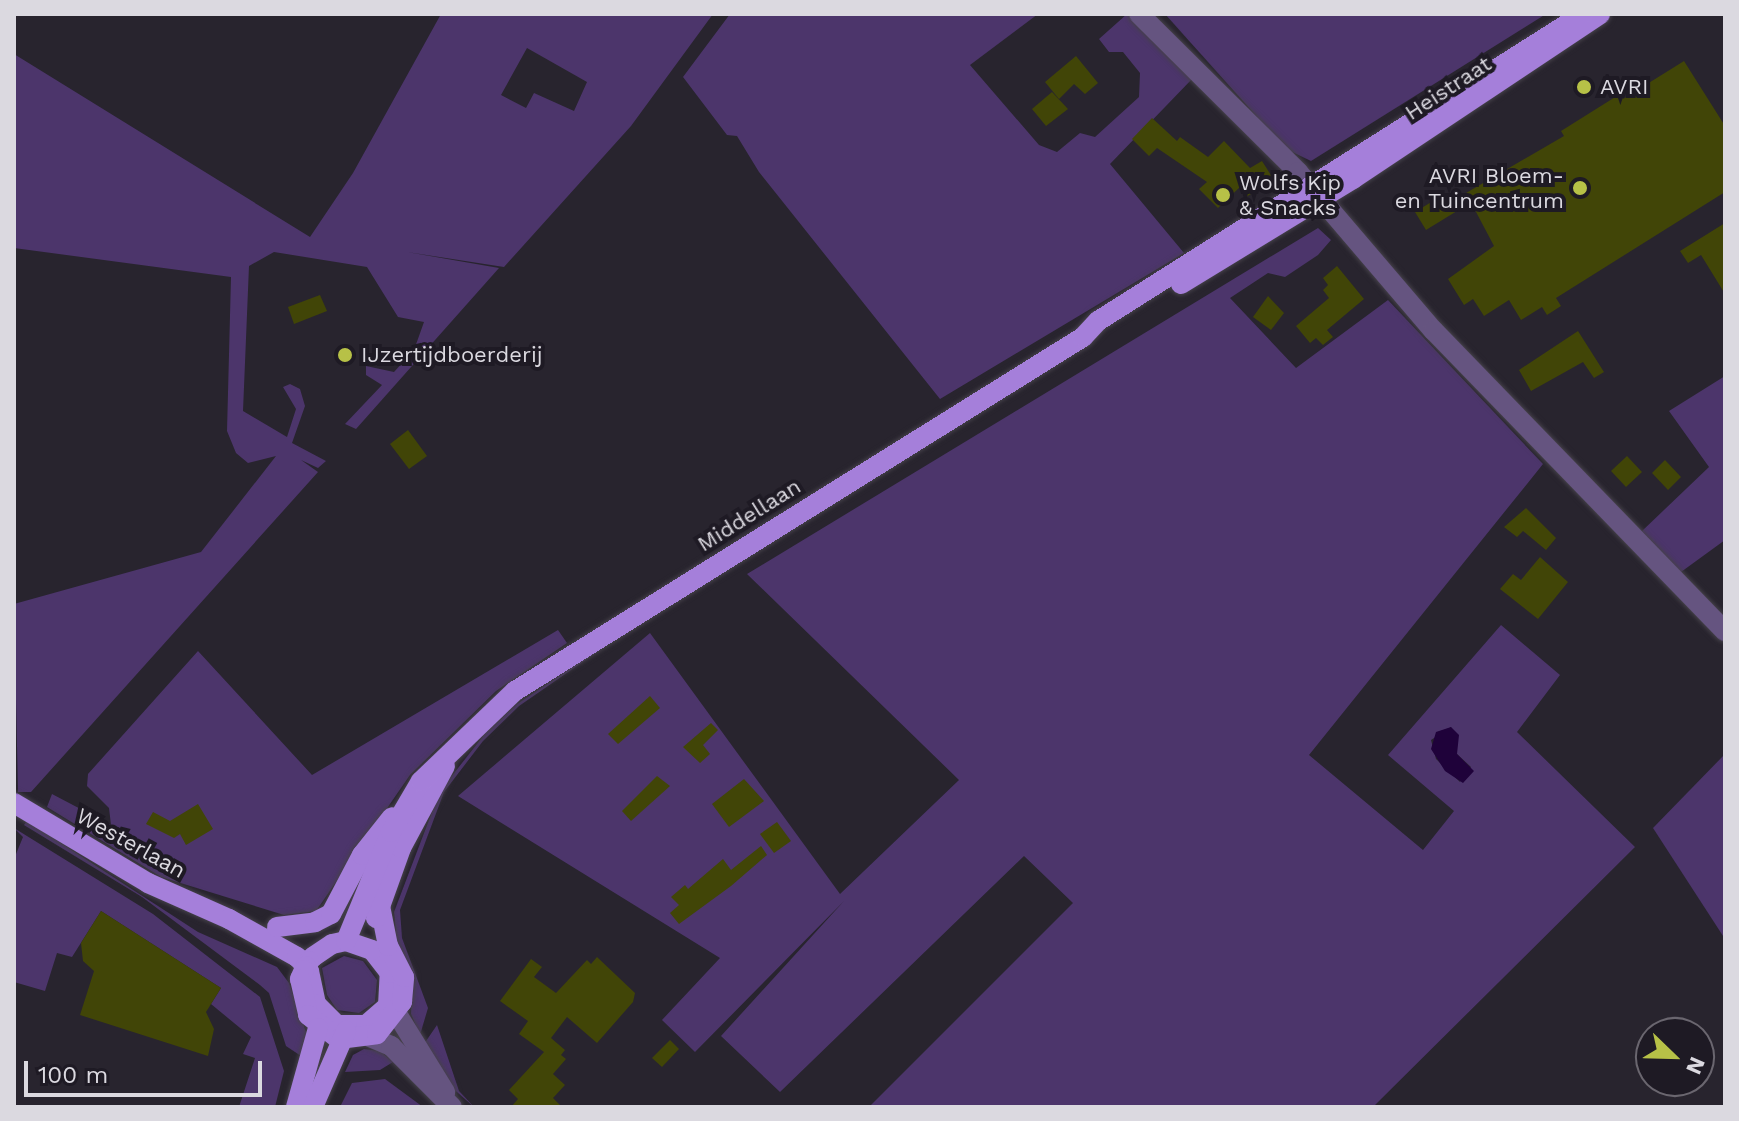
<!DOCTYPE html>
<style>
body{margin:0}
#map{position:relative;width:1739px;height:1121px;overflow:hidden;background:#28242e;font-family:"Work Sans",sans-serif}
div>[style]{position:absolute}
.green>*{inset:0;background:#4c356b}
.water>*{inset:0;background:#1f023a}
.building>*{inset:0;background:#414507}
.roads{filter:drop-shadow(0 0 2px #45414a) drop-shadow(0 0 2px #45414a)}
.minor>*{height:20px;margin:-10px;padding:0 10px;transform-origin:10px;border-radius:10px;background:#655480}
.major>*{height:20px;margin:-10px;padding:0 10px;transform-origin:10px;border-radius:10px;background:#a57fda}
.dots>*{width:22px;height:22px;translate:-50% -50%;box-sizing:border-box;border:4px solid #1e1a24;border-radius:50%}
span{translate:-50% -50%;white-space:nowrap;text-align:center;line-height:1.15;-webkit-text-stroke:8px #1e1a24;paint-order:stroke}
.poi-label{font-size:22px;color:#dbd9e0}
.left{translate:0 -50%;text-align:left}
.right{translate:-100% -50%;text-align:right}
.street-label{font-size:22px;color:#dbd9e0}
.frame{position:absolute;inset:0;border:16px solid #dbd9e0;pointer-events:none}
.north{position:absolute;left:1635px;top:1017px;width:80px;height:80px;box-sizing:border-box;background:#1e1a24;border:2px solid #6a666f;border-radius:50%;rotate:113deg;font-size:22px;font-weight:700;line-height:32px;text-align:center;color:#dbd9e0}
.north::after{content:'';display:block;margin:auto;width:28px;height:36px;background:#b7c147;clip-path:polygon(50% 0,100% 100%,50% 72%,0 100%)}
.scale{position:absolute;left:24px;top:1061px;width:238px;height:36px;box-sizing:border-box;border:4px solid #dbd9e0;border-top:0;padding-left:10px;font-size:24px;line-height:28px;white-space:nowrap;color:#dbd9e0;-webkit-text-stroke:6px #1e1a24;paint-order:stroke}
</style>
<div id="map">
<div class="green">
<i style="clip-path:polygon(evenodd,441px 14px,713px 14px,631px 126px,504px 267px,407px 252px,499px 268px,356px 429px,345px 424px,382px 385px,366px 375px,366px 366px,394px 372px,414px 350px,424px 322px,398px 317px,367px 267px,274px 252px,249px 266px,243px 411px,287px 437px,296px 409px,283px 387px,290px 384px,300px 389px,305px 406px,292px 443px,326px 461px,318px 468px,301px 460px,318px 472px,31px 792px,18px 792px,14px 604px,201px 552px,276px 456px,248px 463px,236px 453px,227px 431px,231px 277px,14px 248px,14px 54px,310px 237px,353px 173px,441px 14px,527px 48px,587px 82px,574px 111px,534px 93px,526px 108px,501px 95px,527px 48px)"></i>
<i style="clip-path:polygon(730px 14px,1038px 14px,970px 65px,1039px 145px,1057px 152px,1080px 133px,1095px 137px,1139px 97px,1140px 73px,1123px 52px,1109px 52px,1099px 39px,1127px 14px,1193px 78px,1110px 164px,1184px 253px,940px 399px,759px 172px,737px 136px,727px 135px,683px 77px)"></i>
<i style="clip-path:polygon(1165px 14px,1546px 14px,1311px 161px,1286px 149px)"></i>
<i style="clip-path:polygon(evenodd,1318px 228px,1331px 240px,1318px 255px,1285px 277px,1268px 273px,1230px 298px,1296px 368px,1388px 300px,1543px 464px,1309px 755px,1423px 850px,1454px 811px,1388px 755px,1501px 625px,1560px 675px,1517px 732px,1635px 847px,1373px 1107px,869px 1107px,1073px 903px,1024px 856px,780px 1092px,721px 1036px,844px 901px,695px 1052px,662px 1020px,720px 958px,458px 796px,650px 633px,840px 894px,959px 780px,747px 574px,1318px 228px,1451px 727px,1457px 754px,1471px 767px,1460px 782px,1436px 759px,1431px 740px,1451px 727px)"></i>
<i style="clip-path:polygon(1725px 376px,1725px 540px,1681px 572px,1642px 531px,1709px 467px,1669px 411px)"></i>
<i style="clip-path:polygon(649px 616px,519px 706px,483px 741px,444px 792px,400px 910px,402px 938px,428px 1008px,420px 1035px,411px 1014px,412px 975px,397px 944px,394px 912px,440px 791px,484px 735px,517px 704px)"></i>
<i style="clip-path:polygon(558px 630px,567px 643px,496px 691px,410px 775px,316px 911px,284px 915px,161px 877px,47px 807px,52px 794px,111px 825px,109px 808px,87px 786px,88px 774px,198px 651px,312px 775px)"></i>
<i style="clip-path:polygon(1725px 754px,1725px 939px,1653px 828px)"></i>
<i style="clip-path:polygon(27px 821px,198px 932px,277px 967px,289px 983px,306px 1032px,304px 1058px,286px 1046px,269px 993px,260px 985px,142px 897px,24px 825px)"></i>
<i style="clip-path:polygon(14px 828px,153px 914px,260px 997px,284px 1071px,275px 1107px,239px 1107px,255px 1058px,243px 1054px,251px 1037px,211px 1004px,221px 988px,101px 911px,72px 957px,57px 953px,45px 991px,14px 982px,14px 859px,23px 837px)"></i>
<i style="clip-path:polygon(344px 956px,363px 961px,377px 980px,375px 1002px,359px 1013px,337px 1010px,327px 995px,322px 968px)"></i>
<i style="clip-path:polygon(437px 1025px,459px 1091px,474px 1107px,449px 1085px,424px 1044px)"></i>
<i style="clip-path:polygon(364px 1049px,380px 1051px,393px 1062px,380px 1070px,345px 1072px,353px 1055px)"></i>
<i style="clip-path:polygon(385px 1079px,423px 1107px,340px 1107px,352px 1083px)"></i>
</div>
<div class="water">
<i style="clip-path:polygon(1451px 727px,1459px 735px,1457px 754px,1474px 771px,1463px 783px,1445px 771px,1431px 749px,1436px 732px)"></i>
</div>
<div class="building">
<i style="clip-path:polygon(1076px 56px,1098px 83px,1085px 94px,1074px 84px,1059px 99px,1045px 82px)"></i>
<i style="clip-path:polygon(1684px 61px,1725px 126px,1725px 192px,1556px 298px,1561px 306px,1547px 315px,1542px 307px,1521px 320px,1509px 300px,1484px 316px,1473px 299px,1464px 305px,1448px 279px,1494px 246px,1466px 193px,1564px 136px,1561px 131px,1620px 94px,1623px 99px)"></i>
<i style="clip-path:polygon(1052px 92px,1068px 109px,1046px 126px,1032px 109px)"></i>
<i style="clip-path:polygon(1152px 118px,1177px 141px,1180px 137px,1208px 157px,1224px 141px,1250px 168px,1262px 161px,1274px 180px,1246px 197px,1240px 187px,1218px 208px,1199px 189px,1207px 182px,1157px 148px,1149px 156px,1132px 139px)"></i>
<i style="clip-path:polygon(1446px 193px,1457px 211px,1426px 230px,1415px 212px)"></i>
<i style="clip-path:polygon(1725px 223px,1725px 294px,1701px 255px,1688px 263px,1680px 251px)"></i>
<i style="clip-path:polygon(1337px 266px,1364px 299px,1327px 330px,1333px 337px,1323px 345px,1316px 338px,1310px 343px,1296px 326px,1329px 298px,1323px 290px,1328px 285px,1323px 278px)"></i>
<i style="clip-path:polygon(320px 295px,327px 311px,294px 324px,288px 307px)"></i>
<i style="clip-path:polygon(1268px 296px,1284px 313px,1271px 330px,1253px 317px)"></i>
<i style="clip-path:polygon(1578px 331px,1604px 372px,1594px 378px,1583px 362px,1531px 391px,1519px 370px)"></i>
<i style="clip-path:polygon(408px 430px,427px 456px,409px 469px,390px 444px)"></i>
<i style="clip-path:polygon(1627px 456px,1642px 472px,1626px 487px,1611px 471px)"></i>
<i style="clip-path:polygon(1665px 460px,1681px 477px,1668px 490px,1652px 473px)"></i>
<i style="clip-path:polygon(1526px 508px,1556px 538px,1546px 550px,1523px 531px,1517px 537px,1504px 527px)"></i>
<i style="clip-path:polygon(1540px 557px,1568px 582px,1538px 619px,1500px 589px,1513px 574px,1521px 580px)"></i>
<i style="clip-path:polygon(650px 696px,660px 708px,618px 744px,608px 734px)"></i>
<i style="clip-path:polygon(711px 723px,718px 730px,703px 745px,710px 754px,700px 763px,683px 747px)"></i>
<i style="clip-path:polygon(657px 776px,670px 786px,631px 821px,622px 811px)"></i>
<i style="clip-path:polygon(744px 779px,764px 801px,729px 827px,712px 804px)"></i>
<i style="clip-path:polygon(198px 804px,213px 829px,186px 845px,180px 834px,174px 838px,146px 824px,153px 812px,170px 821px)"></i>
<i style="clip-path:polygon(777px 822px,791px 841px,774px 853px,760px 834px)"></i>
<i style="clip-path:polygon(761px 846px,767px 855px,731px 886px,679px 924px,670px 913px,679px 905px,671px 897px,685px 885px,688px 889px,723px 859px,731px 870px)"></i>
<i style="clip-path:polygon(101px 911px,221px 988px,206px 1012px,214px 1029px,208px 1056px,80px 1015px,94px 971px,83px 961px,81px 943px)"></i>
<i style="clip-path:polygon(597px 957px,635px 993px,633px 1002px,597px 1043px,567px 1017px,551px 1038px,565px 1050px,561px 1055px,566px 1059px,553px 1074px,565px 1085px,553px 1098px,562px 1107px,511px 1107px,518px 1099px,509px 1090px,544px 1052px,519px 1034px,528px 1021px,500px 1001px,531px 959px,542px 967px,534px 977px,556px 993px,587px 960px,591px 964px)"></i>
<i style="clip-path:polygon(670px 1040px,679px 1049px,662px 1067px,652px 1058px)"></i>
</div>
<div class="roads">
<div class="minor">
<i style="left:1139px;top:14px;width:224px;rotate:44.8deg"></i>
<i style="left:1298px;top:172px;width:209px;rotate:49.5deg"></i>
<i style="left:1434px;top:331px;width:418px;rotate:45.9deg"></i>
<i style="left:397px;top:1014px;width:92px;rotate:58.4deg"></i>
<i style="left:370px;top:1037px;width:23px;rotate:23deg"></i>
<i style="left:391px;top:1046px;width:86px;rotate:45deg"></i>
</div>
<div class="major">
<i style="left:1181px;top:284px;width:202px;rotate:-31.4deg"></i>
<i style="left:1353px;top:179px;width:297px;rotate:-33.7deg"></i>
<i style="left:14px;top:803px;width:156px;rotate:30.8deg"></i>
<i style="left:148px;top:883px;width:89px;rotate:24deg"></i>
<i style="left:229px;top:919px;width:78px;rotate:29.2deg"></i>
<i style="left:297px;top:957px;width:13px;rotate:45deg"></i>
<i style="left:306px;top:966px;width:6px;rotate:59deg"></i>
<i style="left:309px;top:971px;width:34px;rotate:78deg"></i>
<i style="left:316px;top:1004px;width:30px;rotate:45deg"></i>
<i style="left:337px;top:1025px;width:29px"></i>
<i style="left:366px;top:1025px;width:29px;rotate:-41deg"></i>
<i style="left:388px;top:1006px;width:33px;rotate:-87deg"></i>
<i style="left:390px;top:973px;width:29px;rotate:-128deg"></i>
<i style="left:372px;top:950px;width:28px;rotate:-161deg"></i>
<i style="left:346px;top:941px;width:14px;rotate:168deg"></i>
<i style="left:332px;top:944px;width:23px;rotate:146deg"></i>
<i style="left:313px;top:957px;width:6px;rotate:135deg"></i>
<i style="left:309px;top:961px;width:6px;rotate:121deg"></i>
<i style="left:306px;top:966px;width:4px;rotate:117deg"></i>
<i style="left:304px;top:970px;width:10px;rotate:114deg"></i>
<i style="left:300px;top:979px;width:37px;rotate:77deg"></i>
<i style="left:308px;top:1015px;width:39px;rotate:38deg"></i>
<i style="left:339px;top:1039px;width:38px;rotate:-7deg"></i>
<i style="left:377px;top:1034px;width:41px;rotate:-52deg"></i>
<i style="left:402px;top:1002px;width:25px;rotate:-85deg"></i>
<i style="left:404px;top:977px;width:35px;rotate:-117deg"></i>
<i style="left:388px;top:946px;width:41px;rotate:-101.3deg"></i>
<i style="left:376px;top:918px;width:74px;rotate:-70.3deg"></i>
<i style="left:401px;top:848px;width:93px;rotate:-61.8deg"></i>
<i style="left:277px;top:927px;width:38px;rotate:-7deg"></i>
<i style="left:315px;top:922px;width:18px;rotate:-27deg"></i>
<i style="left:331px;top:914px;width:67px;rotate:-62.3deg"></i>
<i style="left:362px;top:855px;width:48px;rotate:-51.7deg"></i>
<i style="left:346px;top:941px;width:118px;rotate:-67.6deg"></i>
<i style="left:391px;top:832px;width:59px;rotate:-59.5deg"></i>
<i style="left:421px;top:781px;width:130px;rotate:-43.8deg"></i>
<i style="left:515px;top:691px;width:669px;rotate:-31.93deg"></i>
<i style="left:1083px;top:337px;width:22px;rotate:-47deg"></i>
<i style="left:1098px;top:321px;width:574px;rotate:-32.33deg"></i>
<i style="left:296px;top:1107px;width:82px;rotate:-74.4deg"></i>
<i style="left:313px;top:1107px;width:83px;rotate:-66.5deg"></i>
</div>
</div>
<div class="dots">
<i style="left:1584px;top:87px;background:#b7c147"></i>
<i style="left:1580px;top:188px;background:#b7c147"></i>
<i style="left:1223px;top:195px;background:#b7c147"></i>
<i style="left:345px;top:355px;background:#b7c147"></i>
</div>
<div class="poi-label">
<span class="left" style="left:1600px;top:87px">AVRI</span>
<span class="right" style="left:1564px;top:188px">AVRI Bloem-<br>en Tuincentrum</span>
<span class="left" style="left:1239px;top:195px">Wolfs Kip<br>&amp; Snacks</span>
<span class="left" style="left:361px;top:355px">IJzertijdboerderij</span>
</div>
<div class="street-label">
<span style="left:1448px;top:88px;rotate:-33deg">Heistraat</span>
<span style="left:749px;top:515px;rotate:-32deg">Middellaan</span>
<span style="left:131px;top:843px;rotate:29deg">Westerlaan</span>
</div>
<div class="frame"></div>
<div class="north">N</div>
<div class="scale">100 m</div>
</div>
